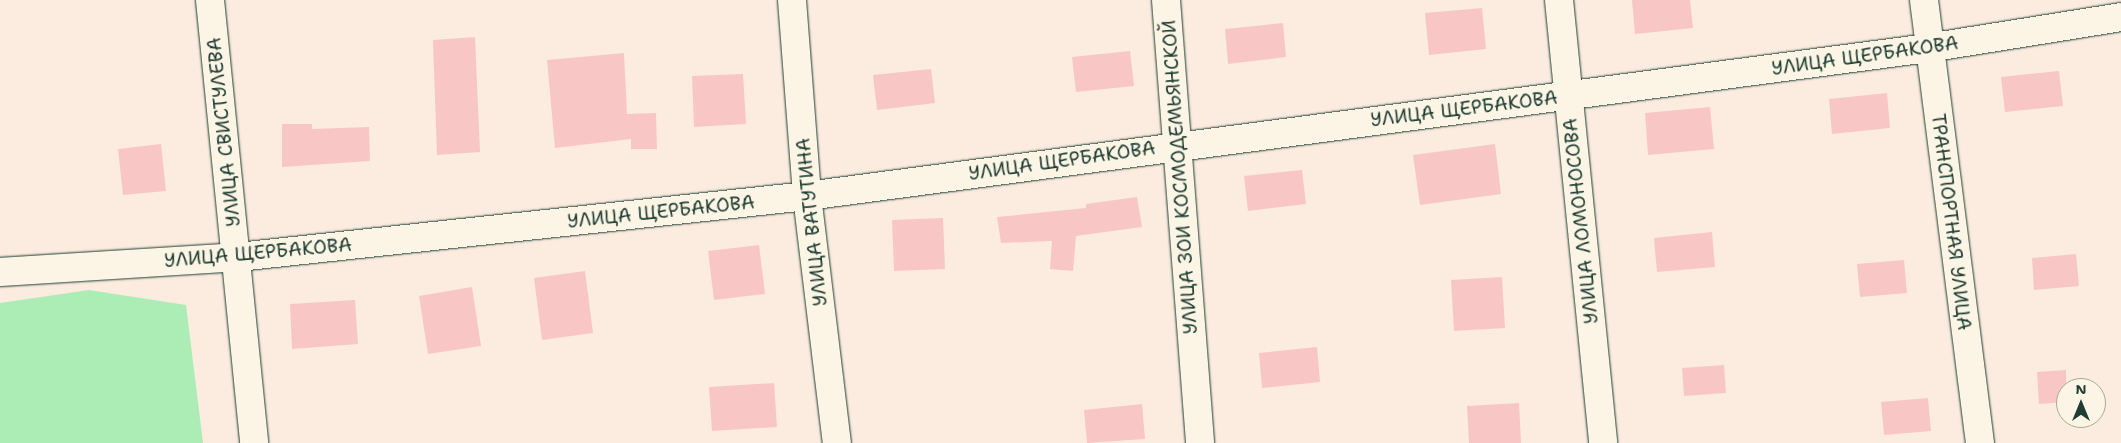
<!DOCTYPE html>
<meta charset="utf-8">
<style>
body{margin:0}
#map{position:relative;width:2121px;height:443px;overflow:hidden;background:#fbecdf;font-family:"Shantell Sans",sans-serif}
div>[style]{position:absolute}
.green>*{inset:0;background:#acedb6}
.building>*{inset:0;background:#f8c7c5}
.roads{filter:drop-shadow(0 0 1px #1f3d34) drop-shadow(0 0 1px #1f3d34)}
.minor>*{height:28px;margin:-14px;padding:0 14px;transform-origin:14px;border-radius:14px;background:#fcf5e5}
span{translate:-50% -50%;white-space:nowrap;text-align:center;line-height:1.15;-webkit-text-stroke:4.5px #fcf5e5;paint-order:stroke}
.street-label{font-size:19px;color:#1f3d34}
.north{position:absolute;left:2056px;top:378px;width:50px;height:50px;box-sizing:border-box;background:#fcf5e5;border:1px solid #a4ab9e;border-radius:50%;rotate:0deg;font-size:14px;font-weight:700;line-height:20px;text-align:center;color:#1f3d34}
.north::after{content:'';display:block;margin:auto;width:18px;height:22px;background:#1f3d34;clip-path:polygon(50% 0,100% 100%,50% 72%,0 100%)}
</style>
<div id="map">
<div class="green">
<i style="clip-path:polygon(89px 290px,186px 305px,203px 443px,0 443px,0 303px)"></i>
</div>
<div class="building">
<i style="clip-path:polygon(1632px 0,1690px 0,1693px 28px,1635px 34px)"></i>
<i style="clip-path:polygon(1482px 8px,1486px 49px,1429px 55px,1425px 13px)"></i>
<i style="clip-path:polygon(1283px 23px,1286px 57px,1228px 64px,1225px 29px)"></i>
<i style="clip-path:polygon(475px 37px,480px 152px,437px 155px,433px 40px)"></i>
<i style="clip-path:polygon(1130px 51px,1134px 86px,1076px 92px,1072px 57px)"></i>
<i style="clip-path:polygon(624px 53px,627px 114px,656px 113px,657px 149px,631px 149px,631px 139px,555px 148px,547px 60px)"></i>
<i style="clip-path:polygon(931px 69px,935px 103px,877px 110px,873px 75px)"></i>
<i style="clip-path:polygon(2059px 71px,2063px 106px,2005px 112px,2001px 77px)"></i>
<i style="clip-path:polygon(743px 74px,746px 124px,694px 127px,692px 76px)"></i>
<i style="clip-path:polygon(1887px 93px,1890px 128px,1832px 134px,1829px 99px)"></i>
<i style="clip-path:polygon(1710px 107px,1714px 149px,1648px 155px,1645px 113px)"></i>
<i style="clip-path:polygon(282px 124px,312px 124px,312px 129px,369px 127px,370px 161px,282px 167px)"></i>
<i style="clip-path:polygon(161px 144px,166px 191px,123px 195px,118px 149px)"></i>
<i style="clip-path:polygon(1495px 144px,1501px 194px,1420px 205px,1413px 155px)"></i>
<i style="clip-path:polygon(1302px 170px,1306px 204px,1248px 211px,1244px 176px)"></i>
<i style="clip-path:polygon(1137px 197px,1142px 227px,1076px 236px,1073px 271px,1050px 269px,1052px 241px,1001px 243px,997px 217px,1086px 208px,1086px 204px)"></i>
<i style="clip-path:polygon(943px 218px,945px 269px,894px 271px,892px 220px)"></i>
<i style="clip-path:polygon(1712px 232px,1715px 267px,1657px 272px,1654px 238px)"></i>
<i style="clip-path:polygon(759px 245px,765px 294px,714px 300px,708px 251px)"></i>
<i style="clip-path:polygon(2076px 254px,2079px 286px,2034px 290px,2032px 258px)"></i>
<i style="clip-path:polygon(1904px 260px,1907px 293px,1860px 297px,1857px 264px)"></i>
<i style="clip-path:polygon(585px 271px,593px 333px,542px 340px,534px 278px)"></i>
<i style="clip-path:polygon(1502px 277px,1505px 328px,1454px 331px,1451px 280px)"></i>
<i style="clip-path:polygon(472px 287px,481px 346px,428px 354px,419px 296px)"></i>
<i style="clip-path:polygon(355px 300px,358px 344px,292px 349px,290px 304px)"></i>
<i style="clip-path:polygon(1317px 347px,1320px 382px,1262px 388px,1259px 353px)"></i>
<i style="clip-path:polygon(1724px 365px,1726px 393px,1684px 396px,1682px 368px)"></i>
<i style="clip-path:polygon(2066px 370px,2066px 402px,2039px 404px,2037px 372px)"></i>
<i style="clip-path:polygon(774px 383px,777px 427px,712px 431px,709px 387px)"></i>
<i style="clip-path:polygon(1928px 398px,1931px 431px,1884px 435px,1881px 402px)"></i>
<i style="clip-path:polygon(1519px 403px,1521px 443px,1469px 443px,1467px 406px)"></i>
<i style="clip-path:polygon(1142px 404px,1145px 439px,1087px 443px,1084px 410px)"></i>
</div>
<div class="roads">
<div class="minor">
<i style="left:210px;top:0;width:445px;rotate:84.3deg"></i>
<i style="left:792px;top:0;width:197px;rotate:85.6deg"></i>
<i style="left:807px;top:196px;width:249px;rotate:83.1deg"></i>
<i style="left:1166px;top:0;width:444px;rotate:85.6deg"></i>
<i style="left:1559px;top:0;width:445px;rotate:84.3deg"></i>
<i style="left:1924px;top:0;width:447px;rotate:82.8deg"></i>
<i style="left:0;top:272px;width:238px;rotate:-3.6deg"></i>
<i style="left:238px;top:257px;width:572px;rotate:-6.12deg"></i>
<i style="left:807px;top:196px;width:1131px;rotate:-7.52deg"></i>
<i style="left:1928px;top:48px;width:195px;rotate:-9.1deg"></i>
</div>
</div>
<div class="street-label">
<span style="left:1865px;top:56px;rotate:-8deg">УЛИЦА ЩЕРБАКОВА</span>
<span style="left:1464px;top:109px;rotate:-7deg">УЛИЦА ЩЕРБАКОВА</span>
<span style="left:224px;top:132px;rotate:-96deg">УЛИЦА СВИСТУЛЕВА</span>
<span style="left:1062px;top:161px;rotate:-8deg">УЛИЦА ЩЕРБАКОВА</span>
<span style="left:1180px;top:177px;rotate:-94deg">УЛИЦА ЗОИ КОСМОДЕМЬЯНСКОЙ</span>
<span style="left:661px;top:212px;rotate:-6deg">УЛИЦА ЩЕРБАКОВА</span>
<span style="left:1581px;top:221px;rotate:-96deg">УЛИЦА ЛОМОНОСОВА</span>
<span style="left:812px;top:222px;rotate:-96deg">УЛИЦА ВАТУТИНА</span>
<span style="left:1951px;top:222px;rotate:83deg">ТРАНСПОРТНАЯ УЛИЦА</span>
<span style="left:258px;top:253px;rotate:-5deg">УЛИЦА ЩЕРБАКОВА</span>
</div>
<div class="north">N</div>
</div>
